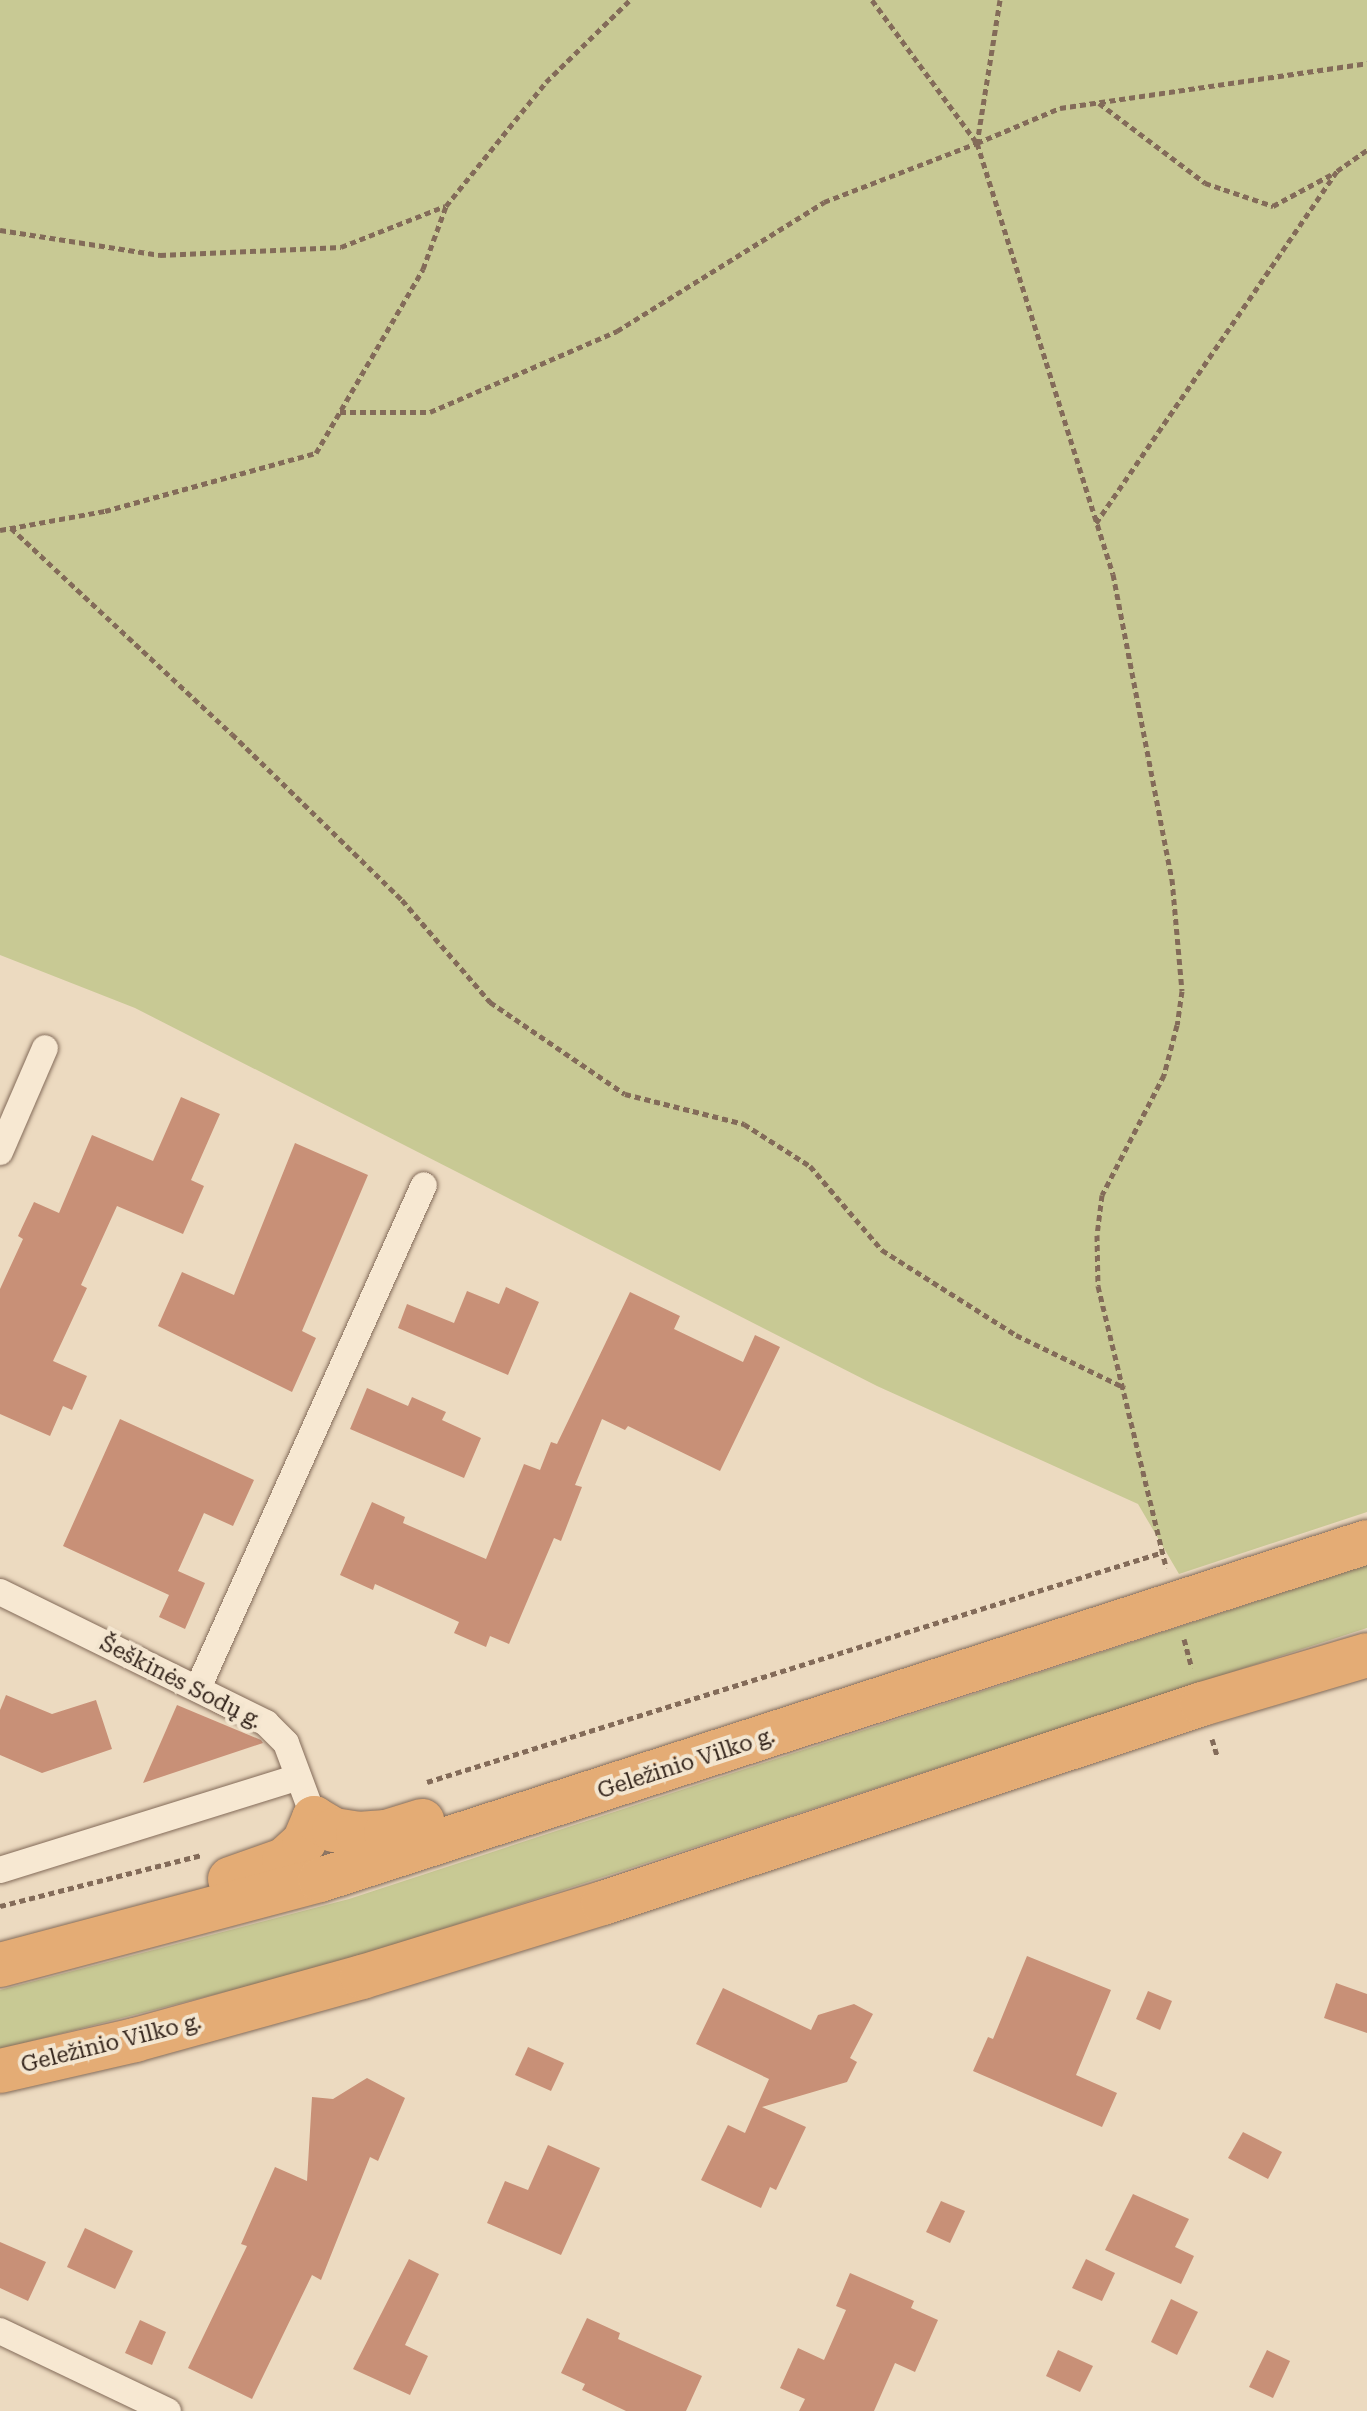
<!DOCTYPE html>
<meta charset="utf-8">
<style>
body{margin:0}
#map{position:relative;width:1367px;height:2411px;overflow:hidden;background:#ecdac0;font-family:"Roboto Serif",serif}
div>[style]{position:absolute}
.green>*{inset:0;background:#c8c994}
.building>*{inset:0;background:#c89077}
.path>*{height:5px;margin-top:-2.5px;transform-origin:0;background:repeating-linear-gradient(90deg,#836b59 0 6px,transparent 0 10px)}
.roads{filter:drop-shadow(0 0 2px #836b59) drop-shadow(0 0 2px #836b59)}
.minor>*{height:26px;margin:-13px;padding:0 13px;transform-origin:13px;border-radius:13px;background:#f7e8d2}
.trunk>*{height:44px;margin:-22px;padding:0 22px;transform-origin:22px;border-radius:22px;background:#e4ac75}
span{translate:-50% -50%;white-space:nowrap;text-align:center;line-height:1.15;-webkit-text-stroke:8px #f3e5cf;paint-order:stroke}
.street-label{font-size:22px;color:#34251c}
</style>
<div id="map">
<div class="green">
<i style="clip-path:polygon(0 0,1367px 0,1367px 1512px,1179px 1574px,1138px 1504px,877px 1386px,135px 1008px,0 955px)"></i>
<i style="clip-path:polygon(1367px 1565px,1367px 1628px,339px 1963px,0 2049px,0 1990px,349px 1899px)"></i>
</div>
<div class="building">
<i style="clip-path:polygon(181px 1097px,220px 1114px,191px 1180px,204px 1186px,183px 1234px,117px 1206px,81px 1285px,87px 1288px,53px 1361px,87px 1376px,72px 1410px,63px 1406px,50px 1436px,0 1414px,0 1289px,23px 1239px,18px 1236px,34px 1202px,59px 1213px,92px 1135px,153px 1161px)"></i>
<i style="clip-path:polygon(295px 1143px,368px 1175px,302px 1331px,316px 1338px,292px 1392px,158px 1326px,182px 1272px,234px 1295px)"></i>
<i style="clip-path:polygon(506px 1287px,539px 1302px,508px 1375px,398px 1328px,407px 1304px,454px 1323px,467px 1291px,499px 1304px)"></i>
<i style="clip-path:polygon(630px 1292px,680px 1316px,674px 1329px,743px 1362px,755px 1335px,780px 1347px,720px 1471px,628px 1426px,625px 1430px,602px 1419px,575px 1485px,582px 1487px,561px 1541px,554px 1538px,509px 1644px,490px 1636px,486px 1647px,454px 1633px,459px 1622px,375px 1584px,373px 1590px,340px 1575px,372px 1502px,405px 1517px,403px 1523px,486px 1559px,524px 1464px,540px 1470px,551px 1442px,557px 1444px)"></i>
<i style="clip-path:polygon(367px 1388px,408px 1406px,412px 1397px,446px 1412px,442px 1420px,481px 1438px,464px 1478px,350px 1429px)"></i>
<i style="clip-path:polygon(120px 1419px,254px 1480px,233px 1526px,204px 1513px,178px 1571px,205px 1583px,185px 1629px,159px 1617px,169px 1595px,63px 1546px)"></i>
<i style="clip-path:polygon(6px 1695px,52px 1714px,96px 1700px,112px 1749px,42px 1773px,0 1755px,0 1710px)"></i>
<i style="clip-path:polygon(177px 1705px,261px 1740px,263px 1743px,143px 1783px)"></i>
<i style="clip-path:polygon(1027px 1956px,1111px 1990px,1076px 2075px,1117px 2093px,1102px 2127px,973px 2071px,988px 2037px,993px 2039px)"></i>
<i style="clip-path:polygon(1336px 1983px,1367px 1994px,1367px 2033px,1324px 2018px)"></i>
<i style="clip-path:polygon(723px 1988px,811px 2030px,818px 2015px,854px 2004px,873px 2014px,850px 2058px,857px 2062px,847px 2082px,762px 2107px,806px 2127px,776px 2190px,770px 2187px,761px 2208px,701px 2180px,728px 2125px,745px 2133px,769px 2079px,696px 2044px)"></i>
<i style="clip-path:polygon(1148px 1991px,1172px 2001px,1160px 2030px,1136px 2019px)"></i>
<i style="clip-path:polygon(528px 2047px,564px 2063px,551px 2091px,515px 2075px)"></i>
<i style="clip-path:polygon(367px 2078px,405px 2098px,378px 2161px,370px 2157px,321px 2280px,312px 2275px,252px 2399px,188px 2368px,247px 2246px,241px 2244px,275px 2167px,307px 2181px,312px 2097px,333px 2099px)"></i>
<i style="clip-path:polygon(1243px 2132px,1282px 2152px,1268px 2179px,1228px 2158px)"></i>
<i style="clip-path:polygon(548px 2145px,600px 2168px,561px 2255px,487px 2223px,505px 2181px,528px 2190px)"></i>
<i style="clip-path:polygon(1133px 2194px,1189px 2219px,1175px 2247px,1194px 2256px,1181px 2284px,1105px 2250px)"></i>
<i style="clip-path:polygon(941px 2201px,965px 2211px,950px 2243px,926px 2232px)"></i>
<i style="clip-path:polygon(85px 2228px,133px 2251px,115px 2289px,67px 2267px)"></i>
<i style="clip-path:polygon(0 2242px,46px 2262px,28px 2301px,0 2288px)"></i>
<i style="clip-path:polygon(409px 2259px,439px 2274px,405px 2345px,428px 2356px,410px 2395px,353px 2369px)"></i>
<i style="clip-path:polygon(1086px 2259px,1115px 2273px,1102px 2301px,1072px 2288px)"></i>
<i style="clip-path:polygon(850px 2273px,914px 2301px,911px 2308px,938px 2320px,915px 2372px,895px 2363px,874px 2411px,799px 2411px,805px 2399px,780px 2388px,798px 2348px,824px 2360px,846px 2310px,836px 2306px)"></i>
<i style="clip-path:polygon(1171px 2299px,1198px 2312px,1177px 2355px,1151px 2342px)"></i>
<i style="clip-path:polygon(587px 2318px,620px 2333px,618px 2339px,702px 2376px,686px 2411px,626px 2411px,582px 2390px,585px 2384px,561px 2373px)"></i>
<i style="clip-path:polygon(140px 2320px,166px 2332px,152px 2365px,125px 2353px)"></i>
<i style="clip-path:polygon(1058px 2350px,1093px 2366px,1080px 2392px,1046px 2376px)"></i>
<i style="clip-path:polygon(1267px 2350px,1290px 2361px,1273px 2398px,1249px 2387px)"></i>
</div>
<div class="path">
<i style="left:872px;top:0;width:177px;rotate:53.7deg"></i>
<i style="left:977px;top:143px;width:452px;rotate:72.5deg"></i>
<i style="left:1113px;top:574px;width:311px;rotate:79.1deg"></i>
<i style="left:1172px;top:879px;width:112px;rotate:84.9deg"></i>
<i style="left:1182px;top:991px;width:34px;rotate:98deg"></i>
<i style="left:1177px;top:1025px;width:52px;rotate:104.6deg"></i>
<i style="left:1164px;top:1075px;width:135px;rotate:117.3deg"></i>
<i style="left:1102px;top:1195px;width:40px;rotate:97.1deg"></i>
<i style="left:1097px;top:1235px;width:51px;rotate:88.9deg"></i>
<i style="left:1098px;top:1286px;width:290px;rotate:76.4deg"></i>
<i style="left:1000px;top:0;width:145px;rotate:99.1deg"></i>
<i style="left:977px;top:143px;width:90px;rotate:-22.9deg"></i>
<i style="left:1060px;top:108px;width:310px;rotate:-8.3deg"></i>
<i style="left:1099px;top:103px;width:133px;rotate:37deg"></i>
<i style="left:1205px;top:183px;width:72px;rotate:18.7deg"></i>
<i style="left:1273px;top:206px;width:69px;rotate:-28.4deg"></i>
<i style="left:0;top:230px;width:162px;rotate:8.9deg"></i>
<i style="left:160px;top:255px;width:181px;rotate:-2.5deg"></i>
<i style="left:341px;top:247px;width:112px;rotate:-21.5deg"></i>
<i style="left:340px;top:412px;width:90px"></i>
<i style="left:430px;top:412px;width:204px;rotate:-23.4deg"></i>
<i style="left:617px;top:331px;width:244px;rotate:-31.9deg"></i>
<i style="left:824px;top:202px;width:164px;rotate:-21.1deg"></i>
<i style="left:1096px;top:523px;width:427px;rotate:-55.6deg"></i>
<i style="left:1337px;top:171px;width:37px;rotate:-35deg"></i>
<i style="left:11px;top:528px;width:302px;rotate:43deg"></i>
<i style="left:232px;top:734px;width:238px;rotate:44.3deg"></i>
<i style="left:402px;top:900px;width:135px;rotate:49.2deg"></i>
<i style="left:490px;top:1002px;width:163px;rotate:34.3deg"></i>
<i style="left:625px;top:1094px;width:123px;rotate:14.1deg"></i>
<i style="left:744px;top:1124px;width:78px;rotate:32.5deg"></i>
<i style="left:810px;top:1166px;width:111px;rotate:49.4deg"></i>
<i style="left:882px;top:1250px;width:159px;rotate:32.4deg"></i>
<i style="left:1016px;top:1335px;width:121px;rotate:25.9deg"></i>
<i style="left:0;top:530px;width:107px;rotate:-10.3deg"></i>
<i style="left:105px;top:511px;width:219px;rotate:-15.4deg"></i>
<i style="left:316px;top:453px;width:213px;rotate:-59.8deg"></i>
<i style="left:423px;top:269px;width:67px;rotate:-69.9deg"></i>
<i style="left:446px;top:206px;width:159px;rotate:-51.1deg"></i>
<i style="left:546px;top:82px;width:117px;rotate:-44.3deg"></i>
<i style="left:1184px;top:1639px;width:30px;rotate:75deg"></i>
<i style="left:1212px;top:1739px;width:17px;rotate:73deg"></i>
<i style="left:427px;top:1782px;width:771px;rotate:-17.35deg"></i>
<i style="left:0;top:1906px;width:207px;rotate:-14.2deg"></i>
</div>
<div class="roads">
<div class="minor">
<i style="left:0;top:1152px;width:113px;rotate:-66.6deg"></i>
<i style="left:0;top:1592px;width:297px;rotate:26.2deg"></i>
<i style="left:266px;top:1723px;width:28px;rotate:45deg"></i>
<i style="left:286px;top:1743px;width:80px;rotate:69.5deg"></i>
<i style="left:198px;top:1688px;width:551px;rotate:-65.81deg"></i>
<i style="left:0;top:1870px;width:312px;rotate:-17.3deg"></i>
<i style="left:0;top:2331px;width:186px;rotate:25.5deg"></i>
</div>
<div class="trunk">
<i style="left:230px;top:1879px;width:57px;rotate:-19.4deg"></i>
<i style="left:284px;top:1860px;width:27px;rotate:-42deg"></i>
<i style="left:304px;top:1842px;width:26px;rotate:-67deg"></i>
<i style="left:314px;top:1818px;width:23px;rotate:31deg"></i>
<i style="left:334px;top:1830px;width:24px;rotate:9deg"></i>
<i style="left:358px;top:1834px;width:28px;rotate:-4deg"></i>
<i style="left:386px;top:1832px;width:38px;rotate:-17deg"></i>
<i style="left:0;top:1965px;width:331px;rotate:-14.9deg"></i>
<i style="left:320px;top:1880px;width:1100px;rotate:-17.89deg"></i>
<i style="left:0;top:2071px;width:139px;rotate:-12.9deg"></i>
<i style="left:135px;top:2040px;width:236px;rotate:-15.5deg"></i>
<i style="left:362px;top:1977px;width:252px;rotate:-17.1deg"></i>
<i style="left:603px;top:1903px;width:631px;rotate:-18.38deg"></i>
<i style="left:1202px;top:1704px;width:172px;rotate:-16.5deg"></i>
</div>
</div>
<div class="street-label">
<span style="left:181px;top:1682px;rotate:27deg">Šeškinės Sodų g.</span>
<span style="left:686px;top:1763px;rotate:-18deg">Geležinio Vilko g.</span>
<span style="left:111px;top:2043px;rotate:-14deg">Geležinio Vilko g.</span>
</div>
</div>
